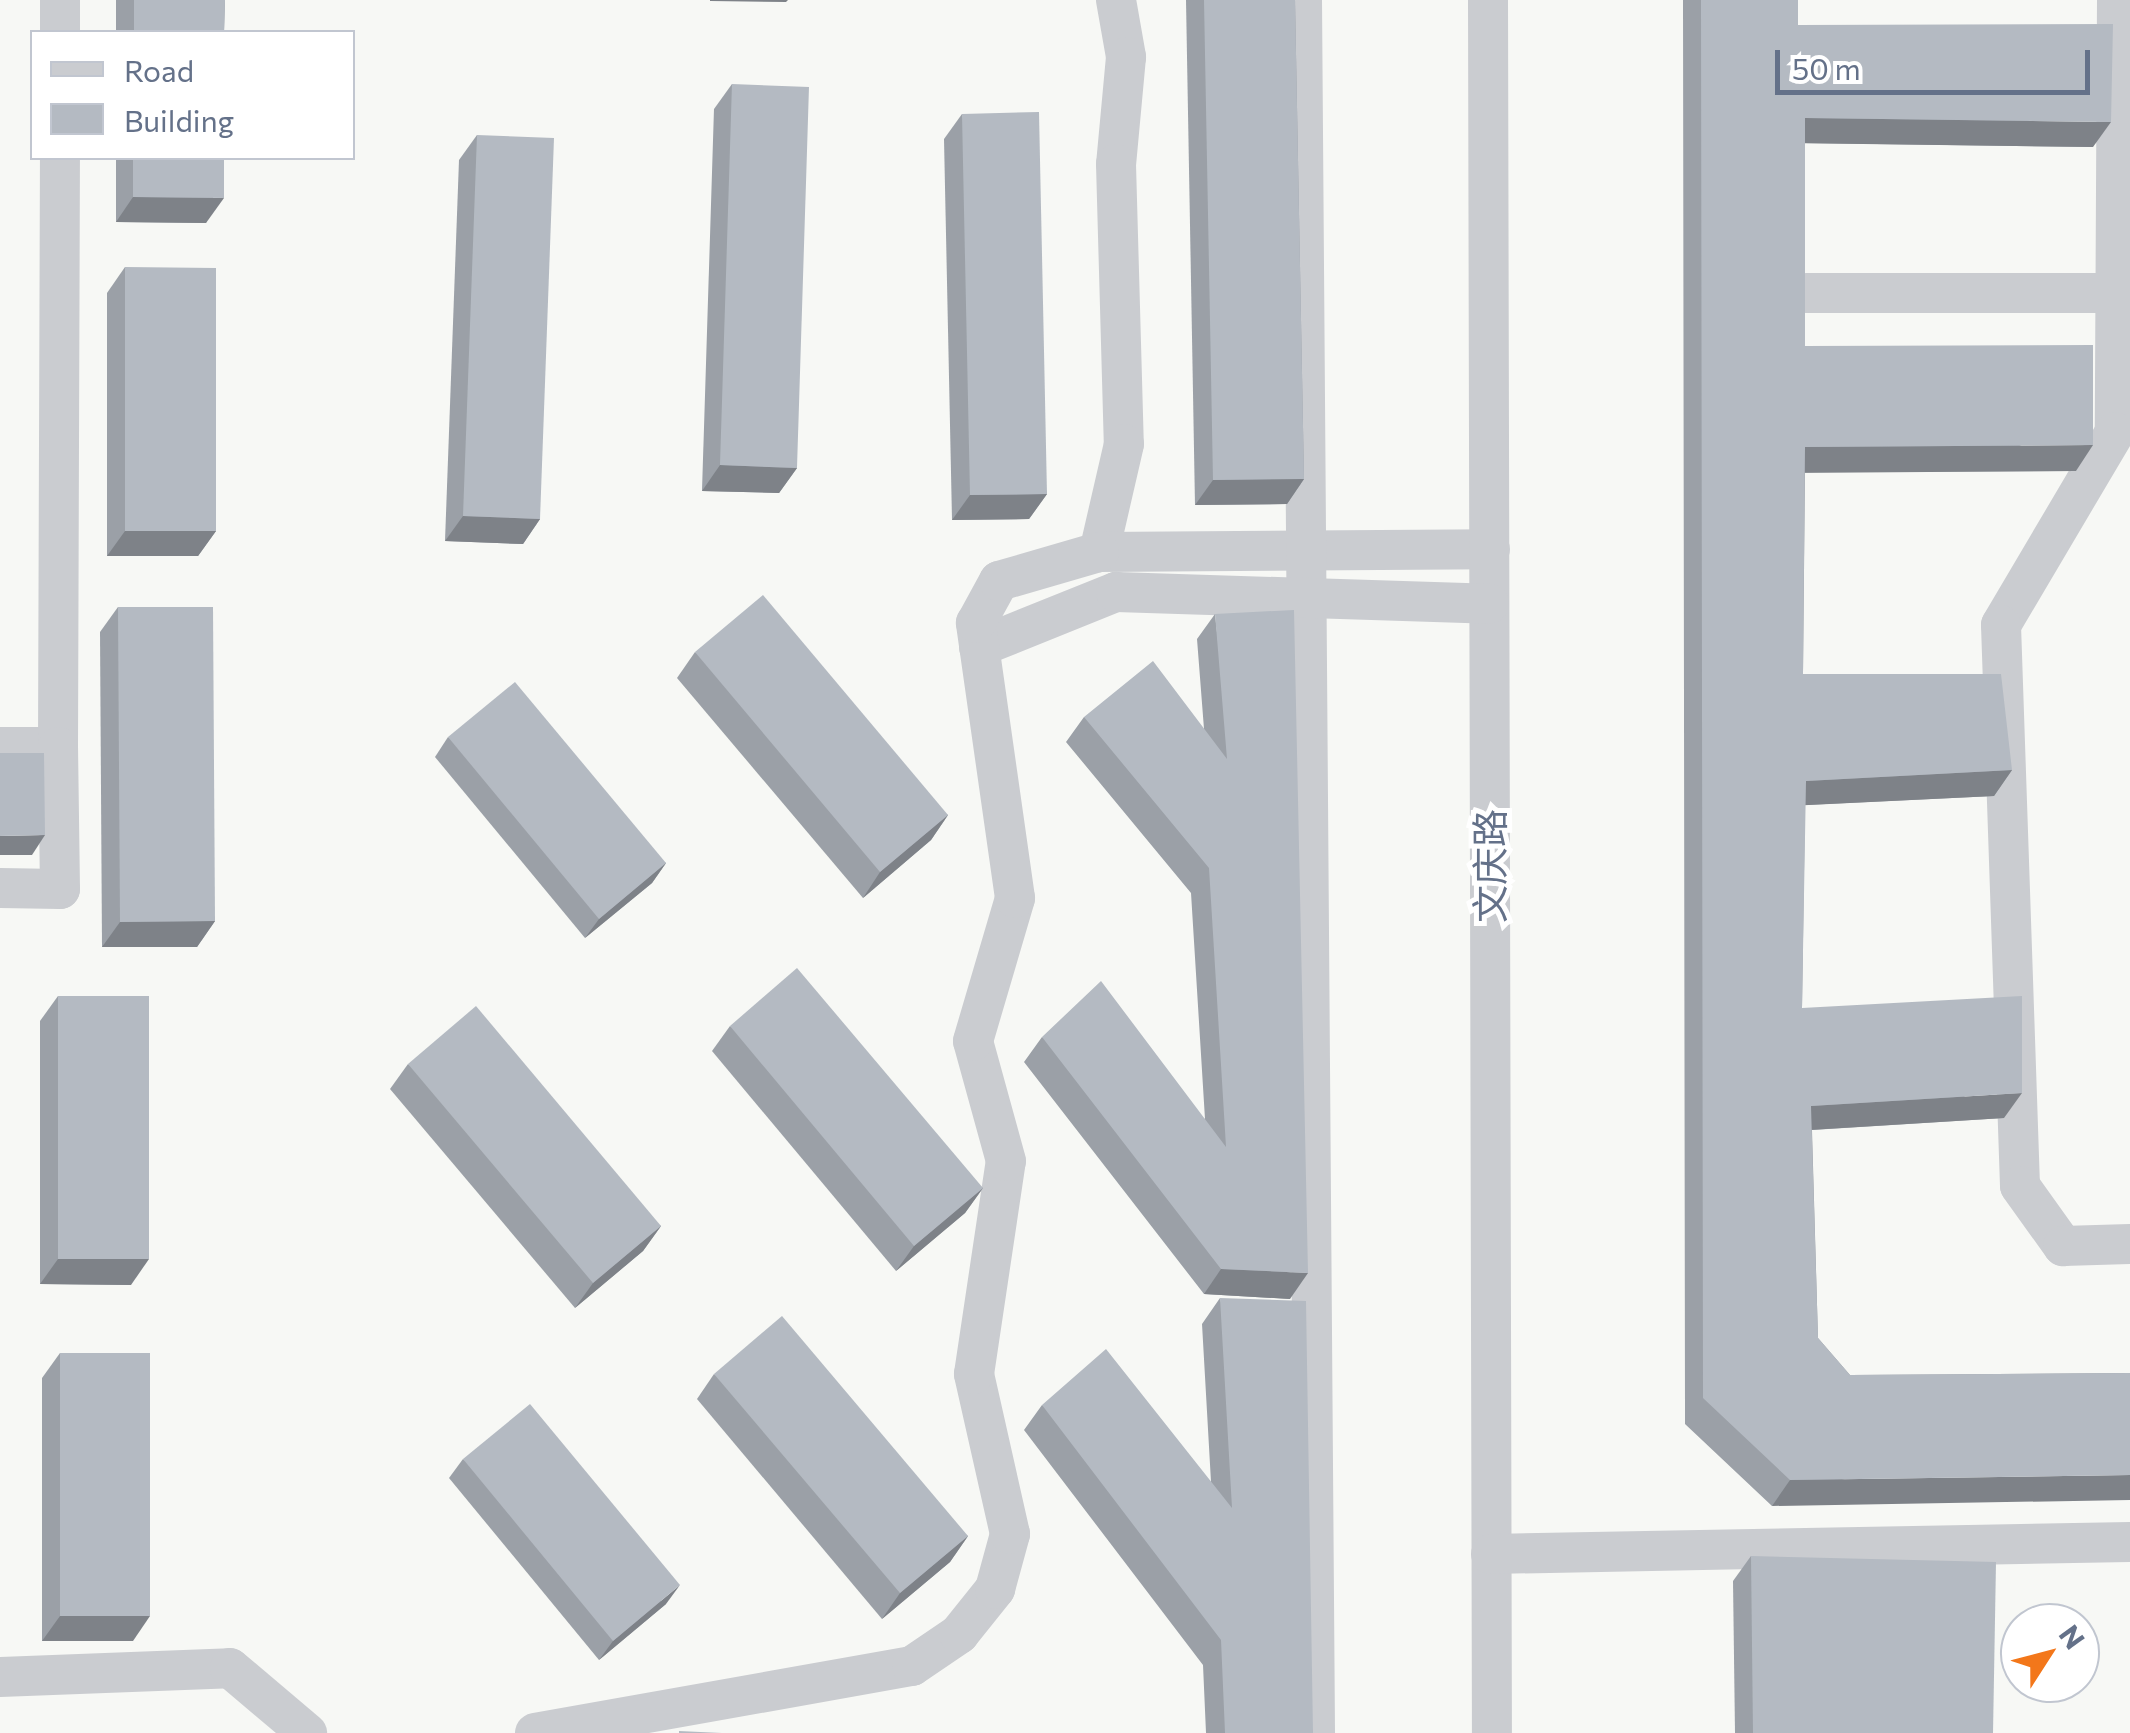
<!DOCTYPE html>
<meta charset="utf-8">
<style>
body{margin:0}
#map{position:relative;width:2130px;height:1733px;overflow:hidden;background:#f7f8f5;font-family:Commissioner,"Noto Sans SC",sans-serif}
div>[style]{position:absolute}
.minor>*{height:40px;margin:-20px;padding:0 20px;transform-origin:20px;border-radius:20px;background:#caccd0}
.wall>*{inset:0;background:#9ba0a7}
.shaded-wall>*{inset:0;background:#7e8288}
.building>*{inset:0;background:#b4bac2}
span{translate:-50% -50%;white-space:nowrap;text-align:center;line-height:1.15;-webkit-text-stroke:10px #fff;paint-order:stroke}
.street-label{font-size:38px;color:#647189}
.legend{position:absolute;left:30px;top:30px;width:325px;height:130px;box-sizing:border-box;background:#fff;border:2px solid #c1c6d0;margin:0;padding:12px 18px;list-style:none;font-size:30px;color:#647189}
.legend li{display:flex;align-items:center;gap:20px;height:50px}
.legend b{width:50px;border:2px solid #c1c6d0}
.north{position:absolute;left:2000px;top:1603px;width:100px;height:100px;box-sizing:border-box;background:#fff;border:2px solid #c1c6d0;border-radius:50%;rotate:54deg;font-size:28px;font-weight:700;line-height:40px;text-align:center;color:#647189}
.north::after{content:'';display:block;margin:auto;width:35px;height:45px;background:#f3771a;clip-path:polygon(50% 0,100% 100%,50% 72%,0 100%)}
.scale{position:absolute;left:1775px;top:50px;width:315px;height:45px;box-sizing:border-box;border:5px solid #647189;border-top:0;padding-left:12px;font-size:30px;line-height:35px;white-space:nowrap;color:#647189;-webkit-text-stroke:8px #fff;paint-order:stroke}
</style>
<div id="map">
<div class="minor">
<i style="left:1116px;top:0;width:58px;rotate:80deg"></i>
<i style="left:1126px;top:57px;width:107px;rotate:95.3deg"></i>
<i style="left:1116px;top:164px;width:280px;rotate:88.4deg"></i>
<i style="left:1124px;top:444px;width:111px;rotate:103deg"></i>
<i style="left:1099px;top:552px;width:391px;rotate:-0.4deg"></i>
<i style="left:1302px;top:0;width:1733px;rotate:89.57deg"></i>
<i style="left:1488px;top:0;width:1733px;rotate:89.87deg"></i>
<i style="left:2117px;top:0;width:432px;rotate:90.3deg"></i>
<i style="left:2115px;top:432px;width:224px;rotate:120.6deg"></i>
<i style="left:2001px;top:625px;width:561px;rotate:88.06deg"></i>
<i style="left:2020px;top:1186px;width:74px;rotate:54.4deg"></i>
<i style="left:2063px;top:1246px;width:67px;rotate:-1.7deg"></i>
<i style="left:60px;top:32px;width:32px;rotate:-90deg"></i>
<i style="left:1806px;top:293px;width:324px"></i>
<i style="left:979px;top:647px;width:148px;rotate:-21.9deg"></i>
<i style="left:1116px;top:592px;width:373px;rotate:1.8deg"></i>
<i style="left:0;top:747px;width:58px"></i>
<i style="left:58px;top:747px;width:589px;rotate:-89.81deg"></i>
<i style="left:0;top:888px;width:60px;rotate:1deg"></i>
<i style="left:60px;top:889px;width:142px;rotate:-90.8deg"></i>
<i style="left:1491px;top:1554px;width:639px;rotate:-1.08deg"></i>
<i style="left:0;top:1677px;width:230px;rotate:-2.2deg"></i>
<i style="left:230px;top:1668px;width:101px;rotate:40.2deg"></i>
<i style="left:535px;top:1733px;width:383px;rotate:-10.1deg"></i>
<i style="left:912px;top:1666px;width:57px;rotate:-34.2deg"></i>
<i style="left:959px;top:1634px;width:58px;rotate:-51.3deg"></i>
<i style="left:995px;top:1589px;width:57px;rotate:-74.7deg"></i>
<i style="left:1010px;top:1534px;width:164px;rotate:-102.7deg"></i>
<i style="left:974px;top:1374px;width:215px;rotate:-81.5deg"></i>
<i style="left:1006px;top:1161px;width:124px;rotate:-105.4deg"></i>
<i style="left:973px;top:1041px;width:149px;rotate:-73.6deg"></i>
<i style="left:1015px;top:898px;width:278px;rotate:-98.1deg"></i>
<i style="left:976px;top:623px;width:48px;rotate:-61.3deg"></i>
<i style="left:999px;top:581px;width:104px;rotate:-16.2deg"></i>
</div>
<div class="wall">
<i style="clip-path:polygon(116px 0,225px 0,224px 32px,116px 32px)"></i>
<i style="clip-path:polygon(1186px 0,1295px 0,1304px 479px,1287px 504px,1195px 505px)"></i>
<i style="clip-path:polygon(1683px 0,1798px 0,1798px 25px,2093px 147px,1805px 143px,1805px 346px,2076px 471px,1805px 472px,1803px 674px,2012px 770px,1994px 796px,1805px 805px,1802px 1008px,2004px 1118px,1812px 1130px,1818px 1338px,1850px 1375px,2130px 1373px,1772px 1506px,1685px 1424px)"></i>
<i style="clip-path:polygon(732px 84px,797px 468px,779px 493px,702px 491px,714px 109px)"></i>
<i style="clip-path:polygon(962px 114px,1047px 494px,1029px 519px,952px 520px,944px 139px)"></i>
<i style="clip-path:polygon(477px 135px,540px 519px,523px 544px,445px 541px,459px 160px)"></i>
<i style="clip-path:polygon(116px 158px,224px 158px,206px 223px,116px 222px)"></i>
<i style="clip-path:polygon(125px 267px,216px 531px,198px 556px,107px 556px,107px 293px)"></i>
<i style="clip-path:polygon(118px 607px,215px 921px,197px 947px,102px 947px,100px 632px)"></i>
<i style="clip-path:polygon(1215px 614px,1290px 1299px,1204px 1294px,1024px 1062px,1042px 1037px,1205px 1119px,1191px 893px,1066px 742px,1084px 717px,1204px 729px,1197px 639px)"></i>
<i style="clip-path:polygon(695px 652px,948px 815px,931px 840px,863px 898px,677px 678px)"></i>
<i style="clip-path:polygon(448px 737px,666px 863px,652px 883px,585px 938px,435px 757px)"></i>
<i style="clip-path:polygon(58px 996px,131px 1285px,40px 1284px,40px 1021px)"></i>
<i style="clip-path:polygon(730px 1026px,983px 1188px,965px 1213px,896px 1271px,712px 1051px)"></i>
<i style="clip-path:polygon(408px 1064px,661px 1226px,643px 1251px,575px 1308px,390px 1089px)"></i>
<i style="clip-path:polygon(1220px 1298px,1313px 1733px,1206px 1733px,1203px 1665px,1024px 1430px,1042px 1405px,1211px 1482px,1202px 1324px)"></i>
<i style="clip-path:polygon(60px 1353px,133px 1641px,42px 1641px,42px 1378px)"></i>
<i style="clip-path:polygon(714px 1374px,968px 1536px,950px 1562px,882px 1619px,697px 1399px)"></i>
<i style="clip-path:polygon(463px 1459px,666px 1604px,599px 1660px,449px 1478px)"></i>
<i style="clip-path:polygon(1751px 1556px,1993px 1733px,1735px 1733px,1733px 1581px)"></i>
</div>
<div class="shaded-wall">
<i style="clip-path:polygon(710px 0,788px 0,786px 2px,710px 1px)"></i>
<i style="clip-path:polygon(1805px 118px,2111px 122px,2093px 147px,1787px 143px)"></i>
<i style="clip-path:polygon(133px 197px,224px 198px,206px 223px,116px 222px)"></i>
<i style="clip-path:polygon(2093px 445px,2076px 471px,1788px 473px,1805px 447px)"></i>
<i style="clip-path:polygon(720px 465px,797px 468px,779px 493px,702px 491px)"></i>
<i style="clip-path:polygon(1304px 479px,1287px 504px,1195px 505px,1213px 480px)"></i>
<i style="clip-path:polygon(1047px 494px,1029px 519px,952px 520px,970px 495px)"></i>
<i style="clip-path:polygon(463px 516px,540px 519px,523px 544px,445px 541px)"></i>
<i style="clip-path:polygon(125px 531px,216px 531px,198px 556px,107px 556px)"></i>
<i style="clip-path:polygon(2012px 770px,1994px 796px,1788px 806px,1806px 781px)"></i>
<i style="clip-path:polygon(948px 815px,931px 840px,863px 898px,880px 872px)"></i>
<i style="clip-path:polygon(45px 835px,32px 855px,0 855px,0 836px)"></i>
<i style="clip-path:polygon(666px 863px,652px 883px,585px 938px,599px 919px)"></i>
<i style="clip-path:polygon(215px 921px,197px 947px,102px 947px,120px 922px)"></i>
<i style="clip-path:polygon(2022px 1093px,2004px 1118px,1793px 1131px,1811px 1106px)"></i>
<i style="clip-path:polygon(983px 1188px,965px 1213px,896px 1271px,914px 1246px)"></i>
<i style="clip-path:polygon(661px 1226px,643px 1251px,575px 1308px,593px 1283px)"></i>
<i style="clip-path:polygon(58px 1259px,149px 1259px,131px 1285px,40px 1284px)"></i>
<i style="clip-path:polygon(1221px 1269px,1308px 1273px,1290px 1299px,1204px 1294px)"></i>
<i style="clip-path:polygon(2130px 1475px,2130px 1500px,1772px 1506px,1790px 1480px)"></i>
<i style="clip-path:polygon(968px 1536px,950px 1562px,882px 1619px,900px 1593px)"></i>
<i style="clip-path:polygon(680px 1585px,666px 1604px,599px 1660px,613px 1641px)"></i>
<i style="clip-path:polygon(60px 1616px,150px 1616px,133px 1641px,42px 1641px)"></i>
</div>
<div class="building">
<i style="clip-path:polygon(134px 0,225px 0,224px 32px,134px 32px)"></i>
<i style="clip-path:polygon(1204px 0,1295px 0,1304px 479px,1213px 480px)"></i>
<i style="clip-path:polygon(1701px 0,1798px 0,1798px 25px,2113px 24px,2111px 122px,1805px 118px,1805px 346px,2093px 345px,2093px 445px,1805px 447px,1803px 674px,2001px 674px,2012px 770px,1806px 781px,1802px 1008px,2022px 996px,2022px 1093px,1811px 1106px,1818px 1338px,1850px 1375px,2130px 1373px,2130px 1475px,1790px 1480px,1703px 1398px)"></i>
<i style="clip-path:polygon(732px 84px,809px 87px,797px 468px,720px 465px)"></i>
<i style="clip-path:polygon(1039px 112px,1047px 494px,970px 495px,962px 114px)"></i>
<i style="clip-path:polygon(477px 135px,554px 138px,540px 519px,463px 516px)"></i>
<i style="clip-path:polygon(133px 158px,224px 158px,224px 198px,133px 197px)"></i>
<i style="clip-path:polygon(125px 267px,216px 268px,216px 531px,125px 531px)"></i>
<i style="clip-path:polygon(763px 595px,948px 815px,880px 872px,695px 652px)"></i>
<i style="clip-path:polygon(118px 607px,213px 607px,215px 921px,120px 922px)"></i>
<i style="clip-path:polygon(1294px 610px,1308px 1273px,1221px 1269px,1042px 1037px,1101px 981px,1226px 1147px,1209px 868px,1084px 717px,1153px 661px,1227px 759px,1215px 614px)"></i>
<i style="clip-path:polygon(515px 682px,666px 863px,599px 919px,448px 737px)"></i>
<i style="clip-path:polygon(0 753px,44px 753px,45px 835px,0 836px)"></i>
<i style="clip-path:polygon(797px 968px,983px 1188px,914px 1246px,730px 1026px)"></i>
<i style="clip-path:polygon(58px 996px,149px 996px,149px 1259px,58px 1259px)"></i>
<i style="clip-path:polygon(476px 1006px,661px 1226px,593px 1283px,408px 1064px)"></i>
<i style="clip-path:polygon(1220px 1298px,1306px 1301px,1313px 1733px,1225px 1733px,1221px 1640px,1042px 1405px,1106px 1349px,1232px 1508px)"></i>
<i style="clip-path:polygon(782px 1316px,968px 1536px,900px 1593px,714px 1374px)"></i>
<i style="clip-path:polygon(60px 1353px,150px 1353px,150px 1616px,60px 1616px)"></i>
<i style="clip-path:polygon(530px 1404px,680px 1585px,613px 1641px,463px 1459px)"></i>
<i style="clip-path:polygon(1751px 1556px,1996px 1562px,1993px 1733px,1753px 1733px)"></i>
<i style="clip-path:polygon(679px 1731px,722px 1733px,679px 1733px)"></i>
</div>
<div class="street-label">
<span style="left:1489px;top:866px;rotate:-90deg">文庆路</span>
</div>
<ul class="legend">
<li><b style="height:12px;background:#caccd0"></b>Road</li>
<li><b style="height:28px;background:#b4bac2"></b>Building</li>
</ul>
<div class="north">N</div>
<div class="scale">50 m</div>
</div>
